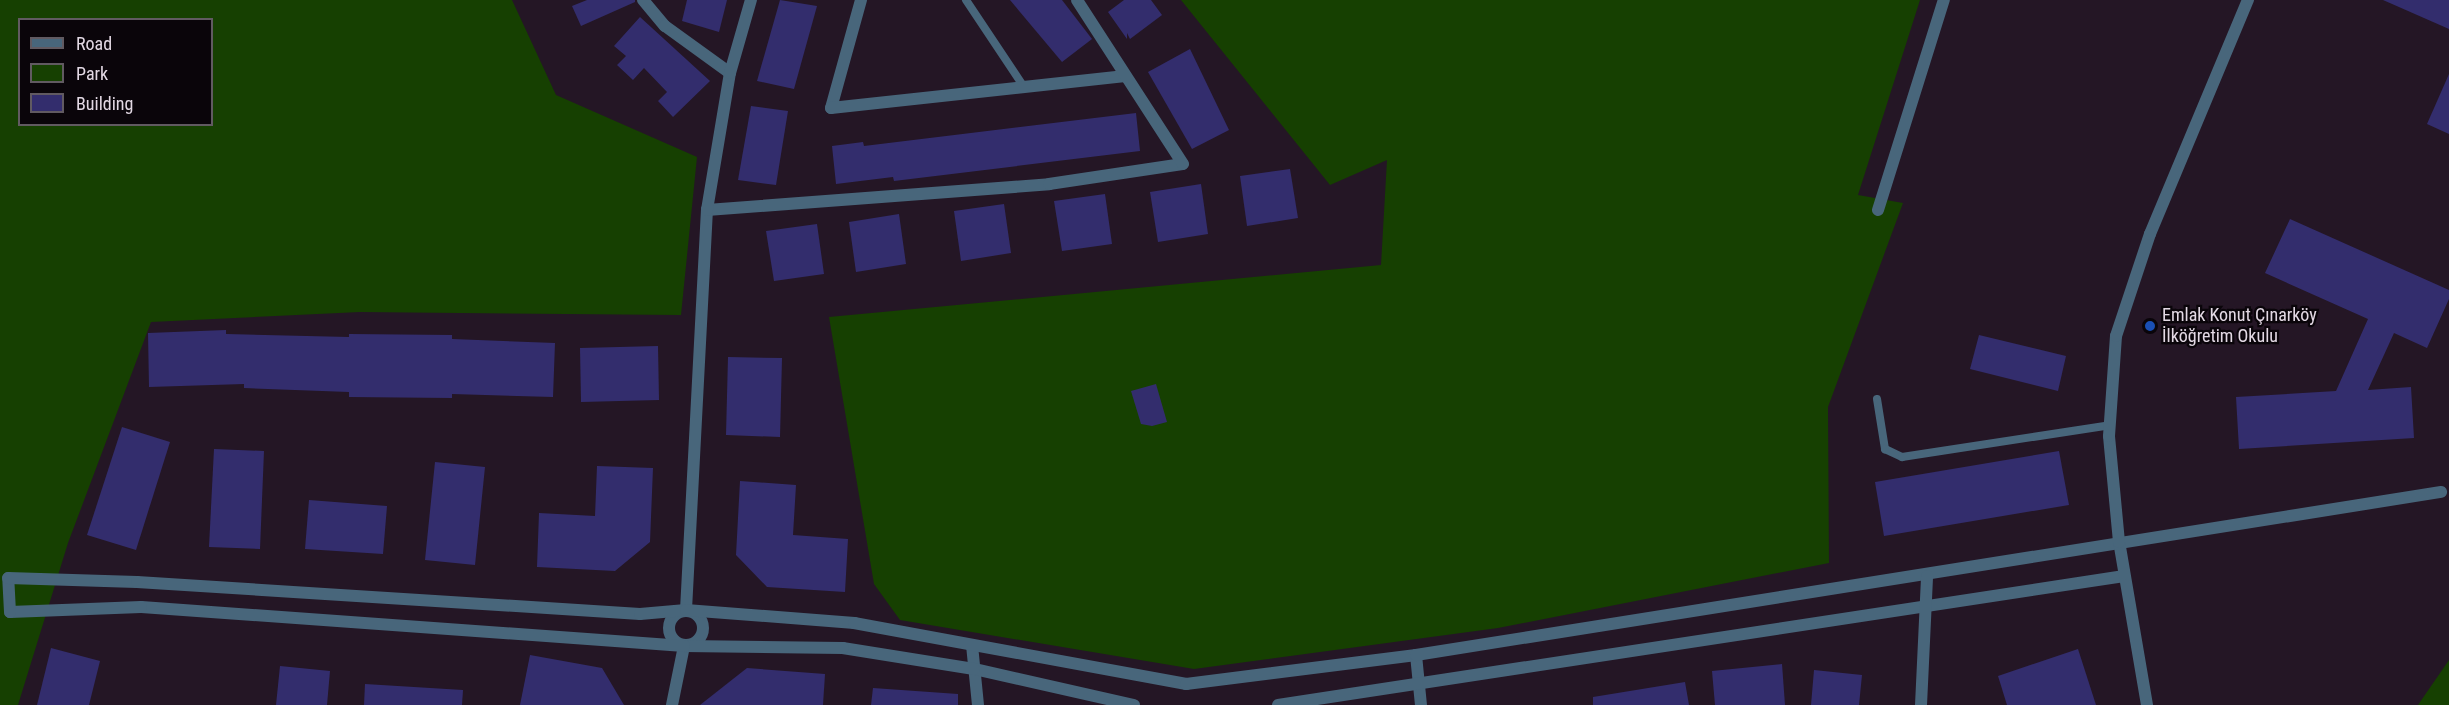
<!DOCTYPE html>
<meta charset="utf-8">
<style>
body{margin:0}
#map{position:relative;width:2449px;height:705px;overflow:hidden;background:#241625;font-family:"Roboto Condensed",sans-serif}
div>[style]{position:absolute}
.green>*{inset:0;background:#164001}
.building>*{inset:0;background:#332d6d}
.lane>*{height:8px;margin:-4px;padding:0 4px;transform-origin:4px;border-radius:4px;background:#48667b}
.street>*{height:12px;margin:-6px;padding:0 6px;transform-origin:6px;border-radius:6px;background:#48667b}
.street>.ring{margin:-6px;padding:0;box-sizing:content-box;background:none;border:12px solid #48667b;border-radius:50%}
.dots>*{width:16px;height:16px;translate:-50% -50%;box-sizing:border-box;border:3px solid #0a050a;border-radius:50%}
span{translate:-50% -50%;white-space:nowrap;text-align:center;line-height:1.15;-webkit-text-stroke:4.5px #0a050a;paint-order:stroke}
.poi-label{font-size:18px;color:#e3d9e4}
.left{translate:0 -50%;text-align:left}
.legend{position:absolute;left:18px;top:18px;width:195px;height:108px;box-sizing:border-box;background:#0a050a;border:2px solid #615a61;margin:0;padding:8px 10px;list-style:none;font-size:18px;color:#e3d9e4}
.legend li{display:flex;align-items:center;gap:12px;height:30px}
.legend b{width:30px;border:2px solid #615a61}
</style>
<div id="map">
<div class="green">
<i style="clip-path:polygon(evenodd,0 0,512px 0,556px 95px,697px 157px,681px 315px,360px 312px,151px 322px,68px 543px,18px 705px,0 705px,0 0,20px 20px,212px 20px,212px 124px,20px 124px,20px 20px)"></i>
<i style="clip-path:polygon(1181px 0,1920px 0,1858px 195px,1903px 203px,1828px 407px,1829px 563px,1498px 628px,1194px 669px,900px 620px,874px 584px,829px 317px,1381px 265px,1387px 160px,1330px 185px)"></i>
<i style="clip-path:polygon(2449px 660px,2449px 705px,2418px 705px)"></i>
</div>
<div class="building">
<i style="clip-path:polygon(587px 0,635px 0,635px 2px,581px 26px,572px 6px)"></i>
<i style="clip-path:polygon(687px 0,727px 0,719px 32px,682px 21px)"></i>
<i style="clip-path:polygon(780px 0,817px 6px,794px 89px,757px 81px)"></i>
<i style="clip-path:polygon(1010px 0,1062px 0,1092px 39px,1062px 62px)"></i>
<i style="clip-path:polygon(1124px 0,1151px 0,1162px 15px,1130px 39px,1127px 33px,1127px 39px,1108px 12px)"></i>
<i style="clip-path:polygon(2383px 0,2449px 0,2449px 29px)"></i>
<i style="clip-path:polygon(640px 17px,710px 81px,673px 117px,658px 101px,667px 92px,644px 68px,633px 80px,617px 65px,626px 56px,614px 46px)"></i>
<i style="clip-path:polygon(1190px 49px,1229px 130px,1192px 149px,1148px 72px)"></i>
<i style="clip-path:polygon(2449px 74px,2449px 134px,2427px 124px)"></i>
<i style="clip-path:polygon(751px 106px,788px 111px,776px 185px,738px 180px)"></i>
<i style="clip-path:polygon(1136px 113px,1140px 151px,894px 181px,893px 177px,836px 184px,832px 146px,863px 142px,864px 146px)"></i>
<i style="clip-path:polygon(1290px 169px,1298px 218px,1247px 226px,1240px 176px)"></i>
<i style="clip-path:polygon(1201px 184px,1208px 234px,1158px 242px,1150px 192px)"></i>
<i style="clip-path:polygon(1105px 194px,1112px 244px,1062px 251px,1054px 201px)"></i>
<i style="clip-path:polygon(1004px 204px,1011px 253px,961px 261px,954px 211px)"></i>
<i style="clip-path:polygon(899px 214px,906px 264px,856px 272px,849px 222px)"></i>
<i style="clip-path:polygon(2290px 219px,2449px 290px,2449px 299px,2427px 348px,2394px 333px,2368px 390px,2411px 387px,2414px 438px,2239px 449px,2236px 397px,2336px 391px,2368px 319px,2265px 273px)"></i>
<i style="clip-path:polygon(817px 224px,824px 274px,774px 281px,766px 231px)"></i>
<i style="clip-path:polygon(226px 330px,226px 334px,349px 337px,349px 334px,452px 335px,452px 339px,555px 343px,553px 397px,452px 394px,452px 398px,349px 397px,349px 392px,244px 388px,244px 384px,149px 387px,148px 333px)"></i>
<i style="clip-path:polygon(1979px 335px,2066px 356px,2058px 391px,1970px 369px)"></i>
<i style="clip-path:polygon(658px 346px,659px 400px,581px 402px,580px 348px)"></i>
<i style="clip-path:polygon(728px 357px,782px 358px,780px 437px,726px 435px)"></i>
<i style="clip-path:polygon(1156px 384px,1167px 422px,1152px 426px,1141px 424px,1131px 391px)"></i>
<i style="clip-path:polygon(122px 427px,170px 442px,136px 550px,87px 535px)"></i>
<i style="clip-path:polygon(214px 449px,264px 451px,260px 549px,209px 547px)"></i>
<i style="clip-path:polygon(2059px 451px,2069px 505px,1884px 536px,1875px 482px)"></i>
<i style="clip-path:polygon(435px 462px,485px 467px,475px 565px,425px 560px)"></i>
<i style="clip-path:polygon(597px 466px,653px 468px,650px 542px,615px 571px,537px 567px,539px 513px,595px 516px)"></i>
<i style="clip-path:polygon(740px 481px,796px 485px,793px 535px,848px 539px,845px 592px,767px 587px,736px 555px)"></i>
<i style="clip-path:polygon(309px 500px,387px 506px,383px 554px,305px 549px)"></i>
<i style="clip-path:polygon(51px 648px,100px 661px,89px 705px,37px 705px)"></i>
<i style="clip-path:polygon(2078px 649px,2096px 705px,2007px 705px,1998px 676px)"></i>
<i style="clip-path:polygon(530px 655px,602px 668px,624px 705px,520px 705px)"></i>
<i style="clip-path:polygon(1782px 664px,1785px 705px,1715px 705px,1712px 671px)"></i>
<i style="clip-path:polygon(280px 666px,330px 671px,327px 705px,276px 705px)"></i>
<i style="clip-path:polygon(747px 668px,825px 674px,823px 705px,700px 705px)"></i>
<i style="clip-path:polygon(1814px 670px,1862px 675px,1859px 705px,1811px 705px)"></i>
<i style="clip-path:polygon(1685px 682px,1689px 705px,1593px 705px,1593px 697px)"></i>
<i style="clip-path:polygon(365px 684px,463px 690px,462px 705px,364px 705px)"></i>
<i style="clip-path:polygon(873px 688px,958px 694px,958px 705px,871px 705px)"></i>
</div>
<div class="lane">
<i style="left:966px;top:0;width:105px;rotate:56.3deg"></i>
<i style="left:1877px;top:399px;width:51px;rotate:80.9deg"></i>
<i style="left:1885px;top:449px;width:19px;rotate:25deg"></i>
<i style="left:1902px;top:457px;width:210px;rotate:-8.7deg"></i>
</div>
<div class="street">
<i style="left:643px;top:0;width:34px;rotate:50deg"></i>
<i style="left:665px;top:26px;width:80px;rotate:35.9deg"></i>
<i style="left:861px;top:0;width:112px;rotate:105.5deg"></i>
<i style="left:831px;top:108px;width:296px;rotate:-6.2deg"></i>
<i style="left:707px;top:210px;width:343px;rotate:-4.3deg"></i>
<i style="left:1049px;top:184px;width:135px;rotate:-8.5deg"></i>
<i style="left:1183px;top:164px;width:195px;rotate:-122.9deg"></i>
<i style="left:1878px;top:210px;width:220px;rotate:-72.6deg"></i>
<i style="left:686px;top:610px;width:401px;rotate:-87deg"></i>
<i style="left:707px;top:210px;width:139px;rotate:-80.5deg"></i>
<i style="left:730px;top:73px;width:76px;rotate:-74deg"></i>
<i class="ring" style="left:669px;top:611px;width:22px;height:22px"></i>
<i style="left:972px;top:645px;width:60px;rotate:84.3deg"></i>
<i style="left:1416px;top:655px;width:50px;rotate:84.3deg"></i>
<i style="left:672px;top:705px;width:60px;rotate:-78.5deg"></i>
<i style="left:1134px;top:705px;width:164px;rotate:-167.3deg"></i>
<i style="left:974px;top:669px;width:133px;rotate:-170.9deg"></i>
<i style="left:843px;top:648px;width:159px;rotate:-179.3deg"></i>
<i style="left:684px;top:646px;width:544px;rotate:-175.89deg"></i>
<i style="left:141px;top:607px;width:131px;rotate:177.8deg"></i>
<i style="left:10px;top:612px;width:34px;rotate:-93deg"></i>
<i style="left:8px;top:578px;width:129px;rotate:1.8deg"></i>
<i style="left:137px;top:582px;width:504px;rotate:3.64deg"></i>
<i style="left:640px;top:614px;width:46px;rotate:-5deg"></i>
<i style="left:686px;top:610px;width:169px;rotate:4.4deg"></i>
<i style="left:854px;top:623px;width:338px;rotate:10.4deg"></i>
<i style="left:1186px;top:684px;width:232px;rotate:-7.2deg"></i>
<i style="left:1416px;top:655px;width:1038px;rotate:-9.04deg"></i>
<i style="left:1278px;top:705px;width:856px;rotate:-8.67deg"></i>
<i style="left:1921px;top:705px;width:129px;rotate:-87.3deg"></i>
<i style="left:2147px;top:705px;width:165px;rotate:-99.7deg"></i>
<i style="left:2119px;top:542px;width:106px;rotate:-95.4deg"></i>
<i style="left:2109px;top:436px;width:100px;rotate:-86deg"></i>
<i style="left:2116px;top:336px;width:108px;rotate:-71.6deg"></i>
<i style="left:2150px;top:234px;width:254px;rotate:-67.3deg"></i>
</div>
<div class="dots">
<i style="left:2150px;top:326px;background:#1a4fb4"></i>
</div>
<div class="poi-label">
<span class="left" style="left:2162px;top:326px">Emlak Konut Çınarköy<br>İlköğretim Okulu</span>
</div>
<ul class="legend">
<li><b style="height:8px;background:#48667b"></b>Road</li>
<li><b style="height:16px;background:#164001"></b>Park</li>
<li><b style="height:16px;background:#332d6d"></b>Building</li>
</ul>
</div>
